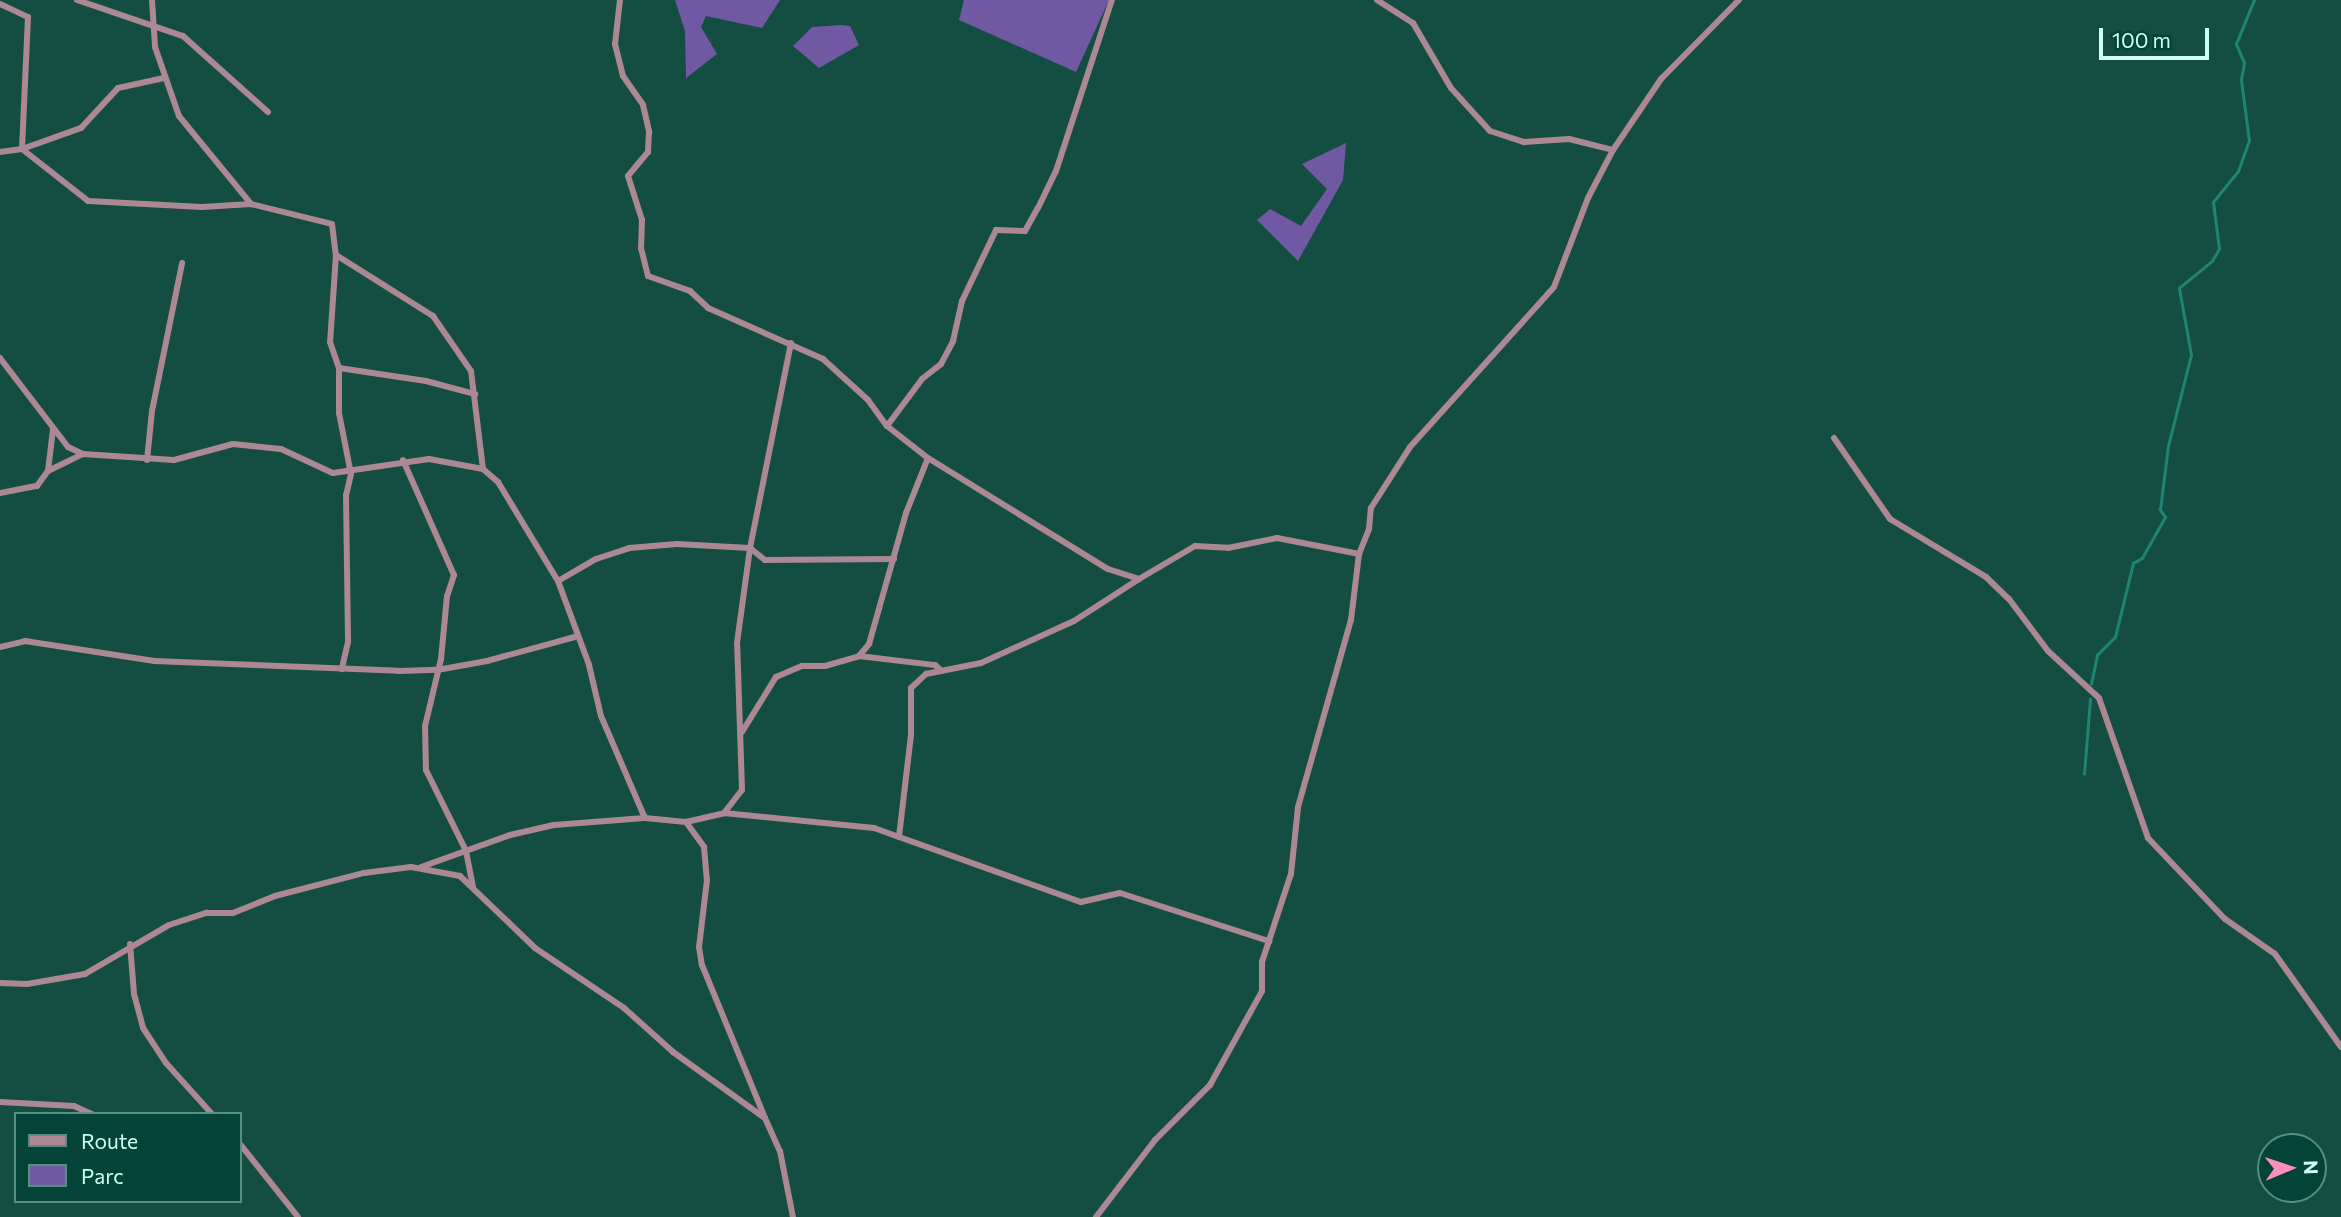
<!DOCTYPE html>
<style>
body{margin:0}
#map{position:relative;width:2341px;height:1217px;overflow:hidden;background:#144e42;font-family:Commissioner,sans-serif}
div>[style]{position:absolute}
.green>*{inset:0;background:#7059a2}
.stream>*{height:2.5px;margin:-1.25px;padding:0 1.25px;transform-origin:1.25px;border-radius:1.25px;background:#1d8572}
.minor>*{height:6px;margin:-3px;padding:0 3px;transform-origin:3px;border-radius:3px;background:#ac8894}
span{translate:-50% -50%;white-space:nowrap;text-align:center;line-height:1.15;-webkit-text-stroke:5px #044338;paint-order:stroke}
.legend{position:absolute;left:14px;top:1112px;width:228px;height:91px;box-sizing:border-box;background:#044338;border:2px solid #558e82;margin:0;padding:9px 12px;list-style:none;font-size:21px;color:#cffff1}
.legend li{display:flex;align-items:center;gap:14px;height:35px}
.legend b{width:35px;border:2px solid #558e82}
.north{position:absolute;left:2257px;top:1133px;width:70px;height:70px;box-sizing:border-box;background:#044338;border:2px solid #558e82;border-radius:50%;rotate:88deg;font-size:19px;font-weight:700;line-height:28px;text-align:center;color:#cffff1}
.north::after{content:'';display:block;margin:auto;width:24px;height:32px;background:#ff8eba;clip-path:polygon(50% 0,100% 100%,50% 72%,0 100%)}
.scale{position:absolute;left:2099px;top:28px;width:110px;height:32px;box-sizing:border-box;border:4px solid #cffff1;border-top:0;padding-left:9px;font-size:21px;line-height:24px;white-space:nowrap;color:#cffff1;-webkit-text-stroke:5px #044338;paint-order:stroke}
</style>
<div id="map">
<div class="green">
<i style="clip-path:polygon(675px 0,780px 0,762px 28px,706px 16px,701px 27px,717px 54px,686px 78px,685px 31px)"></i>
<i style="clip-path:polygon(964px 0,1109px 0,1076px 72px,959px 20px)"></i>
<i style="clip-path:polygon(841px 25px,850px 26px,859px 45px,819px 68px,793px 46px,812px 27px)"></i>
<i style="clip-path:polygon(1346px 143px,1343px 180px,1298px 261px,1257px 220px,1270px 209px,1301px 226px,1327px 189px,1302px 164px)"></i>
</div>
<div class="stream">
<i style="left:2091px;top:684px;width:30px;rotate:-78deg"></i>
<i style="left:2097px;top:655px;width:25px;rotate:-45deg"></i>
<i style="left:2115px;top:637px;width:76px;rotate:-76.3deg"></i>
<i style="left:2133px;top:563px;width:10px;rotate:-29deg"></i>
<i style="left:2142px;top:558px;width:47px;rotate:-60.7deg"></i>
<i style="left:2165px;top:517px;width:9px;rotate:-126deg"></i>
<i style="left:2160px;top:510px;width:64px;rotate:-82.9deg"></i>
<i style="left:2168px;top:446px;width:94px;rotate:-75.8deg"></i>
<i style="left:2191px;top:355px;width:68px;rotate:-100.2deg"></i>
<i style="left:2179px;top:288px;width:43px;rotate:-39.3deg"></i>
<i style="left:2212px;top:261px;width:14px;rotate:-60deg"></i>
<i style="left:2219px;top:249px;width:47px;rotate:-97.3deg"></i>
<i style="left:2213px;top:202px;width:40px;rotate:-51deg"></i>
<i style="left:2238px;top:171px;width:32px;rotate:-70deg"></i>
<i style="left:2249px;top:141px;width:62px;rotate:-97.5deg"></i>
<i style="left:2241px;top:80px;width:17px;rotate:-80deg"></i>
<i style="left:2244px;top:63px;width:21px;rotate:-113deg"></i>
<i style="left:2236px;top:44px;width:48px;rotate:-67.8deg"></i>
<i style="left:2084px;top:774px;width:75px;rotate:-85.4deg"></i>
</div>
<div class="minor">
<i style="left:77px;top:0;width:112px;rotate:18.8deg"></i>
<i style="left:183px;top:36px;width:114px;rotate:41.8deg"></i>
<i style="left:152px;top:0;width:47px;rotate:86.3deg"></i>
<i style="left:155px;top:47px;width:73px;rotate:70.8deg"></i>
<i style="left:179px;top:116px;width:114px;rotate:50.7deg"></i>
<i style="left:251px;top:204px;width:83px;rotate:13.9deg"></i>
<i style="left:332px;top:224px;width:31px;rotate:83deg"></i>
<i style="left:336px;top:255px;width:115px;rotate:32.2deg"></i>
<i style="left:433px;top:316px;width:67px;rotate:55.4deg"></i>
<i style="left:471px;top:371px;width:99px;rotate:83deg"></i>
<i style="left:620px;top:0;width:44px;rotate:96.5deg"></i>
<i style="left:615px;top:44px;width:33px;rotate:76deg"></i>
<i style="left:623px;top:76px;width:35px;rotate:55deg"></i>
<i style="left:643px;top:105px;width:28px;rotate:77deg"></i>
<i style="left:649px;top:132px;width:20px;rotate:93deg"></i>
<i style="left:648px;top:152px;width:31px;rotate:130deg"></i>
<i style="left:628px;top:176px;width:46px;rotate:72.3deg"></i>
<i style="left:642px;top:220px;width:28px;rotate:92deg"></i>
<i style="left:641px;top:248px;width:29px;rotate:76deg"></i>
<i style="left:648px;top:276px;width:45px;rotate:19.7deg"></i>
<i style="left:690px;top:291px;width:25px;rotate:43deg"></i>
<i style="left:708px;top:308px;width:126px;rotate:23.9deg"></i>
<i style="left:823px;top:359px;width:61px;rotate:42.3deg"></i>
<i style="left:868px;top:400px;width:32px;rotate:54deg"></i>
<i style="left:887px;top:426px;width:52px;rotate:38deg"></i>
<i style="left:928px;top:458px;width:211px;rotate:31.7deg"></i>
<i style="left:1108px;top:569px;width:33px;rotate:18deg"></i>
<i style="left:1139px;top:579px;width:65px;rotate:-30.5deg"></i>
<i style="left:1195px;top:546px;width:33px;rotate:3deg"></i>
<i style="left:1228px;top:548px;width:50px;rotate:-11.5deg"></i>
<i style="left:1277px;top:538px;width:84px;rotate:11deg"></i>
<i style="left:1377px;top:0;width:43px;rotate:32.6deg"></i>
<i style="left:1413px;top:23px;width:75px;rotate:59.7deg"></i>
<i style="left:1451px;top:88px;width:58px;rotate:47.8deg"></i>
<i style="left:1490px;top:131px;width:36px;rotate:18deg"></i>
<i style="left:1524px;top:142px;width:45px;rotate:-3.8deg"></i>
<i style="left:1569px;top:139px;width:45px;rotate:14deg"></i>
<i style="left:0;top:4px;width:31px;rotate:25deg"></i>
<i style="left:28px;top:17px;width:132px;rotate:92.6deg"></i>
<i style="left:22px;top:149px;width:63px;rotate:-19.6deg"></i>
<i style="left:81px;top:128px;width:54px;rotate:-47.2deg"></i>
<i style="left:118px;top:88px;width:47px;rotate:-12.3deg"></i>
<i style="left:0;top:152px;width:22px;rotate:-8deg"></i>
<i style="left:22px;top:149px;width:84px;rotate:38.2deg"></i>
<i style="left:88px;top:201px;width:114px;rotate:3deg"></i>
<i style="left:202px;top:207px;width:49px;rotate:-3.5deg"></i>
<i style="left:336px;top:255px;width:87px;rotate:93.9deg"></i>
<i style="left:330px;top:342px;width:28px;rotate:71deg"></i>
<i style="left:339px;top:368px;width:45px;rotate:90deg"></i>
<i style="left:339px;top:413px;width:62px;rotate:78.9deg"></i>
<i style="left:351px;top:474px;width:22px;rotate:103deg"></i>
<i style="left:346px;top:495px;width:147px;rotate:89.2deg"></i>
<i style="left:348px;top:642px;width:28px;rotate:103deg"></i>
<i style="left:0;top:358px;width:112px;rotate:52.6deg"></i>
<i style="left:68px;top:447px;width:17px;rotate:25deg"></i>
<i style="left:339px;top:368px;width:88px;rotate:8.5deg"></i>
<i style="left:426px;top:381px;width:51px;rotate:14.9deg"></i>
<i style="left:887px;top:426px;width:59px;rotate:-53.3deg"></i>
<i style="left:922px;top:379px;width:24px;rotate:-38deg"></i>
<i style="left:941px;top:364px;width:26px;rotate:-62deg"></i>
<i style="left:953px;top:341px;width:41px;rotate:-77.3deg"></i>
<i style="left:962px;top:301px;width:79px;rotate:-64.4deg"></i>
<i style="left:996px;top:230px;width:29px;rotate:2deg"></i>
<i style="left:1025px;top:231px;width:26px;rotate:-61deg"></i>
<i style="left:1038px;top:208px;width:41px;rotate:-64.1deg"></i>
<i style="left:1056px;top:171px;width:180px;rotate:-71.9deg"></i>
<i style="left:1834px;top:438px;width:98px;rotate:55.3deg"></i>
<i style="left:1890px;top:519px;width:112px;rotate:31.1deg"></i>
<i style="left:1986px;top:577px;width:32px;rotate:44deg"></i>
<i style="left:2009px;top:599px;width:65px;rotate:53.1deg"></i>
<i style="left:2048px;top:651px;width:69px;rotate:42.7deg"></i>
<i style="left:2099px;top:698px;width:148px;rotate:70.7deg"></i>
<i style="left:2148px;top:838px;width:112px;rotate:46.5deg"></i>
<i style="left:2225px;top:919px;width:61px;rotate:35deg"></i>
<i style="left:2275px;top:954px;width:114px;rotate:54.6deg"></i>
<i style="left:147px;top:460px;width:49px;rotate:-84.2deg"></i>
<i style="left:152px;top:411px;width:151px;rotate:-78.5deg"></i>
<i style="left:403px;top:460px;width:126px;rotate:66.1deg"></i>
<i style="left:454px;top:575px;width:22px;rotate:108deg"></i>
<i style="left:447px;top:596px;width:63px;rotate:95.4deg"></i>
<i style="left:441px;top:659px;width:69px;rotate:103.4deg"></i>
<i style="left:425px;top:726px;width:44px;rotate:88.7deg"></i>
<i style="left:426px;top:770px;width:90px;rotate:63.7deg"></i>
<i style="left:466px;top:851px;width:37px;rotate:79deg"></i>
<i style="left:48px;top:471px;width:42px;rotate:-83.2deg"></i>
<i style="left:0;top:493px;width:38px;rotate:-11deg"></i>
<i style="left:37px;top:486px;width:19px;rotate:-54deg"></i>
<i style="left:48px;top:471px;width:39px;rotate:-26deg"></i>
<i style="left:83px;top:454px;width:91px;rotate:3.8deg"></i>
<i style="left:174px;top:460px;width:61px;rotate:-15.2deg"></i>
<i style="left:233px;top:444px;width:48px;rotate:5.9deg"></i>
<i style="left:281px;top:449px;width:57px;rotate:24.8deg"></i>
<i style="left:333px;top:473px;width:97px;rotate:-8.3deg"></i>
<i style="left:429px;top:459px;width:55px;rotate:10.5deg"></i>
<i style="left:483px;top:469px;width:20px;rotate:41deg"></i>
<i style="left:498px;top:482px;width:116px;rotate:58.8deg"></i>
<i style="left:558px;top:581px;width:90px;rotate:69.7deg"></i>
<i style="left:589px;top:665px;width:52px;rotate:76.8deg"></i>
<i style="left:601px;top:716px;width:111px;rotate:66.7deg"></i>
<i style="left:645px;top:818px;width:41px;rotate:5.6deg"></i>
<i style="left:686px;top:822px;width:31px;rotate:54deg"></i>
<i style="left:704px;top:847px;width:33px;rotate:85deg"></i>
<i style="left:707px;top:880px;width:67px;rotate:96.8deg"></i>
<i style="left:699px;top:947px;width:18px;rotate:81deg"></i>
<i style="left:702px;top:965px;width:165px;rotate:67.6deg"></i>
<i style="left:558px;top:581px;width:44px;rotate:-30.1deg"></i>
<i style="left:596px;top:559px;width:35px;rotate:-18deg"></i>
<i style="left:629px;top:548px;width:48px;rotate:-4.8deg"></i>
<i style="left:677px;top:544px;width:73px;rotate:3.1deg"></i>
<i style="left:750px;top:548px;width:19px;rotate:39deg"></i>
<i style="left:765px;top:560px;width:129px;rotate:-0.4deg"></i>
<i style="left:0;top:647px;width:26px;rotate:-13deg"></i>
<i style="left:25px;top:641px;width:131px;rotate:8.8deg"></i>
<i style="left:154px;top:661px;width:245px;rotate:2.3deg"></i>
<i style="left:399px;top:671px;width:38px;rotate:-2deg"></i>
<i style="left:437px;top:670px;width:51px;rotate:-10.2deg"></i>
<i style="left:487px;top:661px;width:91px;rotate:-15.3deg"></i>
<i style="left:859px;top:656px;width:77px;rotate:6.8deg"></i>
<i style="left:935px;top:665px;width:9px;rotate:41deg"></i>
<i style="left:742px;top:732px;width:65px;rotate:-58.3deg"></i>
<i style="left:776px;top:677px;width:28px;rotate:-23deg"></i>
<i style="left:802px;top:666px;width:23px"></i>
<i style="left:825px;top:666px;width:35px;rotate:-16deg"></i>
<i style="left:859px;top:656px;width:16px;rotate:-50deg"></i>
<i style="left:869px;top:644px;width:136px;rotate:-74.2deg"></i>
<i style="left:906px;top:513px;width:59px;rotate:-68.2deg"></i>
<i style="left:724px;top:813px;width:151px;rotate:5.7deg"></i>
<i style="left:874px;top:828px;width:220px;rotate:19.7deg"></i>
<i style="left:1081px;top:902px;width:40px;rotate:-13deg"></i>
<i style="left:1120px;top:893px;width:157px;rotate:17.9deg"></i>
<i style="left:686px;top:822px;width:39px;rotate:-13deg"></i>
<i style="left:724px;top:813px;width:29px;rotate:-52deg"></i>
<i style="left:742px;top:790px;width:147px;rotate:-91.9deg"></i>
<i style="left:737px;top:643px;width:96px;rotate:-82.2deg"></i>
<i style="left:750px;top:548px;width:209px;rotate:-78.7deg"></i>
<i style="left:899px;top:837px;width:103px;rotate:-83.3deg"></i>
<i style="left:911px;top:735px;width:47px;rotate:-90deg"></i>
<i style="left:911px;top:688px;width:21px;rotate:-43deg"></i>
<i style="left:926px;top:674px;width:56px;rotate:-11.3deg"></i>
<i style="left:981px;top:663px;width:102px;rotate:-24.3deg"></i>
<i style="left:1074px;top:621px;width:77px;rotate:-32.9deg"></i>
<i style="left:421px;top:867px;width:95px;rotate:-19.8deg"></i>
<i style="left:510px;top:835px;width:45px;rotate:-12.8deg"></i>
<i style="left:554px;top:825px;width:91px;rotate:-4.4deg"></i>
<i style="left:130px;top:944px;width:50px;rotate:85.4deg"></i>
<i style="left:134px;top:994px;width:35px;rotate:75deg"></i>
<i style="left:143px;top:1028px;width:42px;rotate:56.7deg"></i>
<i style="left:166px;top:1063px;width:69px;rotate:48deg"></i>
<i style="left:0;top:983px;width:27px;rotate:2deg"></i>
<i style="left:27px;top:984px;width:59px;rotate:-9.8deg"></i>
<i style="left:85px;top:974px;width:97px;rotate:-30.3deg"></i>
<i style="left:169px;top:925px;width:40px;rotate:-18deg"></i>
<i style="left:207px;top:913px;width:26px"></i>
<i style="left:233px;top:913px;width:45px;rotate:-22deg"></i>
<i style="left:275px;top:896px;width:92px;rotate:-14.5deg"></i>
<i style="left:364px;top:873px;width:47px;rotate:-7.3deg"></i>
<i style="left:411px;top:867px;width:50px;rotate:10.4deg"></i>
<i style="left:460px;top:876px;width:104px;rotate:43.8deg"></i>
<i style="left:535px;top:948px;width:107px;rotate:34deg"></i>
<i style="left:624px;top:1008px;width:66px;rotate:41.9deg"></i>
<i style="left:673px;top:1052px;width:113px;rotate:35.7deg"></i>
<i style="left:765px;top:1118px;width:36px;rotate:66deg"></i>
<i style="left:780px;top:1151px;width:67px;rotate:78.9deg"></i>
<i style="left:0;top:1102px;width:74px;rotate:3.1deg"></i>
<i style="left:74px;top:1106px;width:20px;rotate:24deg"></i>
<i style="left:240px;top:1144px;width:93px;rotate:51.5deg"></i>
<i style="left:1096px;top:1217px;width:97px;rotate:-52.5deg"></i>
<i style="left:1155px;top:1140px;width:78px;rotate:-45deg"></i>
<i style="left:1210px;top:1085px;width:107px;rotate:-61deg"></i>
<i style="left:1262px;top:991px;width:29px;rotate:-90deg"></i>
<i style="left:1262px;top:962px;width:93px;rotate:-71.8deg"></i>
<i style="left:1291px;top:874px;width:67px;rotate:-84deg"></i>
<i style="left:1298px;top:807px;width:194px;rotate:-74.2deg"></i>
<i style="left:1351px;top:620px;width:66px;rotate:-83.1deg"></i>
<i style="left:1359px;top:554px;width:27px;rotate:-68deg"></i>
<i style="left:1369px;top:529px;width:21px;rotate:-85deg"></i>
<i style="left:1371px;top:508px;width:72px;rotate:-57.4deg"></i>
<i style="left:1410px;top:447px;width:215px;rotate:-48deg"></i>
<i style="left:1554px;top:287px;width:95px;rotate:-69.1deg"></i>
<i style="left:1588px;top:198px;width:54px;rotate:-62.5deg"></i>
<i style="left:1613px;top:150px;width:86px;rotate:-55.9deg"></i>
<i style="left:1661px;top:79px;width:111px;rotate:-45.4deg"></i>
</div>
<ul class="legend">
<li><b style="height:9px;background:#ac8894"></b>Route</li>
<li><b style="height:19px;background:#7059a2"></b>Parc</li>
</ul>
<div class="north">N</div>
<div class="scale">100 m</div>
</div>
